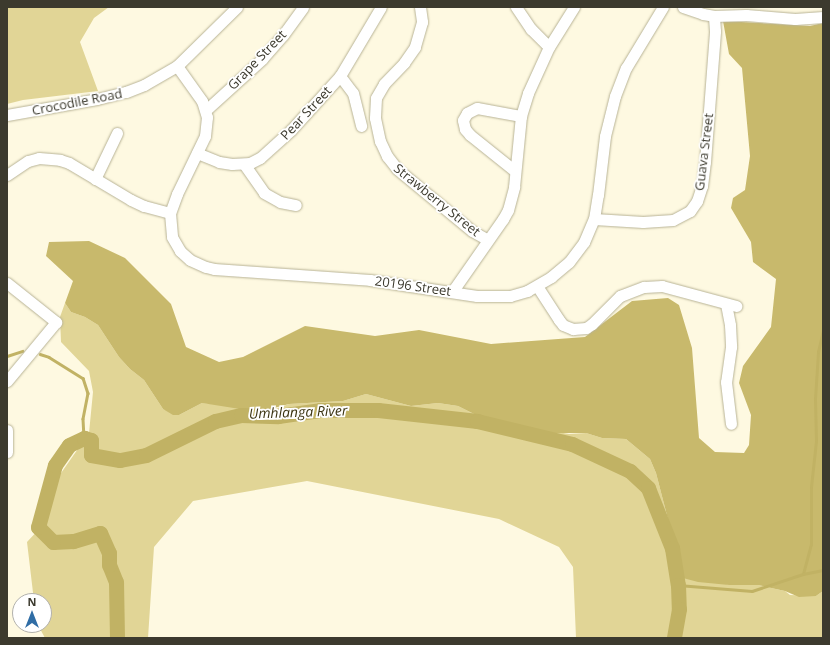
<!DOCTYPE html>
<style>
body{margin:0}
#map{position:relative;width:830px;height:645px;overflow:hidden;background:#fef9e1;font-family:"Open Sans",sans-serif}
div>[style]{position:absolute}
.green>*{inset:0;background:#e1d596}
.forest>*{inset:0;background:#c8b96c}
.stream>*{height:2.5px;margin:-1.25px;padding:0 1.25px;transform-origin:1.25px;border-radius:1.25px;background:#c1b264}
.river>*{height:15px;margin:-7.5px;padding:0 7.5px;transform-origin:7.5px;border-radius:7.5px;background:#c1b264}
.roads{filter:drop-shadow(0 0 1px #b8b396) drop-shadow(0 0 1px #b8b396)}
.minor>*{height:11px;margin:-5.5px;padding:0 5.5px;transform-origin:5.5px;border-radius:5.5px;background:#fff}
span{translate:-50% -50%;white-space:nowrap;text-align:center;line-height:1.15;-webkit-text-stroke:3.5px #fff;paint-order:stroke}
.street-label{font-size:13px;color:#3c3a2e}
.water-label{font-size:14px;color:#3c3513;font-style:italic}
.frame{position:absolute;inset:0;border:8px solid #3c3a2e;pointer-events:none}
.north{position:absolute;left:12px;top:593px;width:40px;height:40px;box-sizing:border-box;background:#fff;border:1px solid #b1b0ab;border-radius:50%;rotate:0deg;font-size:11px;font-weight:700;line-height:16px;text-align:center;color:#3c3a2e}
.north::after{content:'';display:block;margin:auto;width:14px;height:18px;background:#306da5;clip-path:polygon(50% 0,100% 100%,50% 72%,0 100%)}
</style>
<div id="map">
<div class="green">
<i style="clip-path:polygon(7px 7px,109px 7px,94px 18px,80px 42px,98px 91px,23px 100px,7px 104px)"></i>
<i style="clip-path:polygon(65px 303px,71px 312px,85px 317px,98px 325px,119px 357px,130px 369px,144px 380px,163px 409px,179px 415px,202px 403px,275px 409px,289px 404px,343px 401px,366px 394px,411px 406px,438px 403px,458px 406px,478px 416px,505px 423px,569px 434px,586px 433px,602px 438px,626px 439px,650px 459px,656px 473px,677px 554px,677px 566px,729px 585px,758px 585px,785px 591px,790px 595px,816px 596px,823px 591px,823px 638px,576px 638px,573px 567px,559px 547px,499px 519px,307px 481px,193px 501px,154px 547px,148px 638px,45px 638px,38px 625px,44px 625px,44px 601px,34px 601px,27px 542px,41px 527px,59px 476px,89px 433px,93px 392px,89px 371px,61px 342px,60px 317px)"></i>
</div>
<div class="forest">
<i style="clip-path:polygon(723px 21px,810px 26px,823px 23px,823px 591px,816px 596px,799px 597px,785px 591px,758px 585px,729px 585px,698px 582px,683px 578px,677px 565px,677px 554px,656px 473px,650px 459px,626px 439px,602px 438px,586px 433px,549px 433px,478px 416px,458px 406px,438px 403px,411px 406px,366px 394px,343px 401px,289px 404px,259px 412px,202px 403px,179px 415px,173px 415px,163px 409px,144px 380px,130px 369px,119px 357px,98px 325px,85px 317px,71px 312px,65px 303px,73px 281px,46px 256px,49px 242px,89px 241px,125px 258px,171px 304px,186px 347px,219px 362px,243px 357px,305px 326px,375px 336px,419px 330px,491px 344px,585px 337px,632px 301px,668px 298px,679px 305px,692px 348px,699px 438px,715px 452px,744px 453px,749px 445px,751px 415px,739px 383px,743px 366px,771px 327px,776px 279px,753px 262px,751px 242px,731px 208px,733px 198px,745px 190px,750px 156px,742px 68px,729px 54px)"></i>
</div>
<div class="stream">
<i style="left:40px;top:354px;width:9px;rotate:18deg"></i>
<i style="left:49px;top:357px;width:40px;rotate:32deg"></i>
<i style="left:83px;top:378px;width:16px;rotate:72deg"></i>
<i style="left:88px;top:393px;width:26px;rotate:101deg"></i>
<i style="left:83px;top:419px;width:19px;rotate:87deg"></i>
<i style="left:7px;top:356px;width:16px;rotate:-18deg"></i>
<i style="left:803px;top:574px;width:30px;rotate:-75deg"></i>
<i style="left:811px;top:545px;width:58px;rotate:-90deg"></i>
<i style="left:811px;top:487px;width:46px;rotate:-83.8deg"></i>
<i style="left:816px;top:441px;width:42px;rotate:-91.4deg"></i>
<i style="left:815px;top:399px;width:47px;rotate:-86.3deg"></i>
<i style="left:818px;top:352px;width:22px;rotate:-77deg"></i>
<i style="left:678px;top:585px;width:74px;rotate:4.6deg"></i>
<i style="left:752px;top:591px;width:54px;rotate:-18.4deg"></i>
<i style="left:803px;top:574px;width:20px;rotate:-11deg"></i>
</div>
<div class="river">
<i style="left:117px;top:638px;width:56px;rotate:-91deg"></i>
<i style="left:116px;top:582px;width:18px;rotate:-112deg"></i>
<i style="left:109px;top:565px;width:12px;rotate:-90deg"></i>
<i style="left:109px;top:553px;width:22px;rotate:-114deg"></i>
<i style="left:100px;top:533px;width:28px;rotate:163deg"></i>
<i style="left:73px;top:541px;width:20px;rotate:177deg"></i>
<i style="left:53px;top:542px;width:21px;rotate:-135deg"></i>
<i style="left:38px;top:527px;width:64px;rotate:-74.7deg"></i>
<i style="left:55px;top:465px;width:24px;rotate:-55deg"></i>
<i style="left:69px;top:445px;width:17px;rotate:-25deg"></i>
<i style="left:84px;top:438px;width:7px;rotate:16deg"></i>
<i style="left:91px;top:440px;width:15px;rotate:90deg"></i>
<i style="left:91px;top:455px;width:29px;rotate:10deg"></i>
<i style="left:120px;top:460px;width:26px;rotate:-11deg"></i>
<i style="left:146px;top:455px;width:77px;rotate:-26.2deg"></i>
<i style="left:215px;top:421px;width:27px;rotate:-13deg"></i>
<i style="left:241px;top:415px;width:37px;rotate:2deg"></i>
<i style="left:278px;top:416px;width:42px;rotate:-8.1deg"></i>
<i style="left:320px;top:410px;width:58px"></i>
<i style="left:378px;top:410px;width:100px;rotate:6.3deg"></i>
<i style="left:477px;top:421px;width:98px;rotate:13.6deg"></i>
<i style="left:572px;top:444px;width:64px;rotate:25deg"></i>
<i style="left:630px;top:471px;width:25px;rotate:43deg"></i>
<i style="left:648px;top:488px;width:65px;rotate:68.2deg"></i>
<i style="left:672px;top:548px;width:37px;rotate:81deg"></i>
<i style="left:678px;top:585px;width:24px;rotate:88deg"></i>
<i style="left:679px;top:609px;width:29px;rotate:100deg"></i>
</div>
<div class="roads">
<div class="minor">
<i style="left:420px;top:7px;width:15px;rotate:82deg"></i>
<i style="left:422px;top:22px;width:26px;rotate:106deg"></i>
<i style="left:415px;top:47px;width:19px;rotate:125deg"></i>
<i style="left:404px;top:63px;width:29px;rotate:134deg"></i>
<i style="left:384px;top:84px;width:16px;rotate:120deg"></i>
<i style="left:376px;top:98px;width:20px;rotate:93deg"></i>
<i style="left:375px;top:118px;width:24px;rotate:78deg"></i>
<i style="left:380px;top:141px;width:17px;rotate:65deg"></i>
<i style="left:387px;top:156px;width:16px;rotate:52deg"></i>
<i style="left:397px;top:169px;width:97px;rotate:39.6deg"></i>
<i style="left:472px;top:231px;width:18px;rotate:29deg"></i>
<i style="left:516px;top:7px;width:27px;rotate:56deg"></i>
<i style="left:531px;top:29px;width:25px;rotate:45deg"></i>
<i style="left:683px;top:7px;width:21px;rotate:19deg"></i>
<i style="left:703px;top:14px;width:11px;rotate:10deg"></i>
<i style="left:714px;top:16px;width:32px;rotate:-2deg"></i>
<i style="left:746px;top:15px;width:49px;rotate:4.7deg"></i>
<i style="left:795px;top:19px;width:28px;rotate:-4deg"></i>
<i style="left:177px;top:66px;width:43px;rotate:54.5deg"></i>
<i style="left:202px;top:101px;width:17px;rotate:73deg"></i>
<i style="left:207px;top:117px;width:19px;rotate:96deg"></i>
<i style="left:205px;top:136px;width:64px;rotate:115.8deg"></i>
<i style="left:177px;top:194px;width:20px;rotate:110deg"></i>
<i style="left:170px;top:213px;width:24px;rotate:85deg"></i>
<i style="left:172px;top:237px;width:16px;rotate:60deg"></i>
<i style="left:180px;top:251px;width:13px;rotate:42deg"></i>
<i style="left:190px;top:260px;width:17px;rotate:24deg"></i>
<i style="left:206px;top:267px;width:8px;rotate:14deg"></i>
<i style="left:214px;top:269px;width:156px;rotate:4deg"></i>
<i style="left:370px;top:280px;width:108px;rotate:8.5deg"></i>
<i style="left:477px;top:296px;width:33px"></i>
<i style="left:510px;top:296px;width:18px;rotate:-16deg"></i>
<i style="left:527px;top:291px;width:28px;rotate:-30deg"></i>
<i style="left:551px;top:277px;width:23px;rotate:-40deg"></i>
<i style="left:569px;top:262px;width:25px;rotate:-53deg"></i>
<i style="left:584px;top:242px;width:25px;rotate:-67deg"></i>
<i style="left:594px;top:219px;width:24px;rotate:-81deg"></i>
<i style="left:598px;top:195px;width:59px;rotate:-83.2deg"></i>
<i style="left:605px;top:136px;width:41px;rotate:-76deg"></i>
<i style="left:615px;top:96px;width:30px;rotate:-69deg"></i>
<i style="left:626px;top:68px;width:71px;rotate:-58.8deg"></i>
<i style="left:340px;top:76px;width:21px;rotate:53deg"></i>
<i style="left:353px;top:93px;width:34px;rotate:76deg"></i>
<i style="left:206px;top:110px;width:76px;rotate:-42.3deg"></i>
<i style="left:262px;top:59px;width:32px;rotate:-49deg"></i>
<i style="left:283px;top:35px;width:34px;rotate:-54deg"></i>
<i style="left:7px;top:115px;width:91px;rotate:-10.1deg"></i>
<i style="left:97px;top:99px;width:30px;rotate:-14deg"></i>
<i style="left:126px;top:92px;width:19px;rotate:-21deg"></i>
<i style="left:144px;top:85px;width:38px;rotate:-30deg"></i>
<i style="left:177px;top:66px;width:84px;rotate:-44.5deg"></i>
<i style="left:197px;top:153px;width:24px;rotate:22deg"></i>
<i style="left:219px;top:162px;width:13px;rotate:9deg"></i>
<i style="left:232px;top:164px;width:18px;rotate:-3deg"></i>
<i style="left:250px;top:163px;width:11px;rotate:-27deg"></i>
<i style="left:260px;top:158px;width:42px;rotate:-42.1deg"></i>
<i style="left:291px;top:130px;width:73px;rotate:-47.8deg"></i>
<i style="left:340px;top:76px;width:80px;rotate:-59.3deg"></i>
<i style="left:244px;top:164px;width:35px;rotate:55deg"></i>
<i style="left:264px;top:193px;width:18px;rotate:29deg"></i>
<i style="left:280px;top:202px;width:16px;rotate:11deg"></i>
<i style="left:515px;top:171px;width:58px;rotate:-141.3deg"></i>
<i style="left:470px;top:135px;width:8px;rotate:-130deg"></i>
<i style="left:465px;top:129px;width:9px;rotate:-103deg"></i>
<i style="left:463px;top:120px;width:8px;rotate:-60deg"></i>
<i style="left:467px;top:113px;width:11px;rotate:-27deg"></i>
<i style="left:477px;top:108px;width:45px;rotate:10.3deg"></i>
<i style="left:7px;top:175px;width:25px;rotate:-34deg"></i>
<i style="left:28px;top:161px;width:11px;rotate:-15deg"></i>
<i style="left:39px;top:158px;width:21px;rotate:5deg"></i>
<i style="left:60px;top:160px;width:9px;rotate:18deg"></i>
<i style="left:69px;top:163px;width:72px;rotate:30.8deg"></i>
<i style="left:131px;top:200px;width:14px;rotate:25deg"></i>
<i style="left:144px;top:206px;width:27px;rotate:15deg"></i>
<i style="left:95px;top:179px;width:51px;rotate:-64.4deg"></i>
<i style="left:594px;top:219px;width:49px;rotate:3.5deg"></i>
<i style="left:643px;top:222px;width:30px;rotate:-4deg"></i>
<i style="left:673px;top:220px;width:19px;rotate:-28deg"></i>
<i style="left:690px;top:211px;width:12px;rotate:-55deg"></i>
<i style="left:697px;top:201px;width:16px;rotate:-72deg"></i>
<i style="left:702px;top:186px;width:24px;rotate:-83deg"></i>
<i style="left:705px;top:162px;width:131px;rotate:-85.6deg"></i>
<i style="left:715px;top:31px;width:15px;rotate:-94deg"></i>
<i style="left:7px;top:283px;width:63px;rotate:38.5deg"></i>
<i style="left:56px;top:322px;width:77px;rotate:129.7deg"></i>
<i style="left:537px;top:286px;width:40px;rotate:57.1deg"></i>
<i style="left:559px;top:320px;width:6px;rotate:51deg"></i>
<i style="left:563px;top:325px;width:11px;rotate:22deg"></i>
<i style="left:573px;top:329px;width:13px;rotate:-4deg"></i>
<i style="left:586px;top:328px;width:7px;rotate:-34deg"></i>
<i style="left:592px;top:324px;width:40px;rotate:-45deg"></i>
<i style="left:620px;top:296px;width:26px;rotate:-21deg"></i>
<i style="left:644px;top:287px;width:18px;rotate:-3deg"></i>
<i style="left:662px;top:286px;width:77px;rotate:15.1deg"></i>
<i style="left:452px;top:292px;width:89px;rotate:-55.1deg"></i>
<i style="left:503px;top:219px;width:10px;rotate:-61deg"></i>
<i style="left:508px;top:210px;width:24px;rotate:-75deg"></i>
<i style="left:514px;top:187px;width:71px;rotate:-84.4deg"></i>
<i style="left:521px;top:116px;width:24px;rotate:-73deg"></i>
<i style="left:528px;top:93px;width:51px;rotate:-65.5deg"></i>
<i style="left:549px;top:47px;width:47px;rotate:-58deg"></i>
<i style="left:726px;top:304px;width:21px;rotate:79deg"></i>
<i style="left:730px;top:325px;width:22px;rotate:87deg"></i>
<i style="left:731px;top:347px;width:35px;rotate:98deg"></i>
<i style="left:726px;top:382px;width:42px;rotate:83.2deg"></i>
<i style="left:7px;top:430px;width:22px;rotate:90deg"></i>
</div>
</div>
<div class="street-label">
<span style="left:257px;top:60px;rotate:-46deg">Grape Street</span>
<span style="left:77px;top:102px;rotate:-11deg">Crocodile Road</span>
<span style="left:306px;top:113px;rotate:-47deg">Pear Street</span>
<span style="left:704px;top:152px;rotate:-83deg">Guava Street</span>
<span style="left:437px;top:200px;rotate:39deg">Strawberry Street</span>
<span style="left:413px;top:286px;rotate:8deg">20196 Street</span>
</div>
<div class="water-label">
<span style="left:298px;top:412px;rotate:-2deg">Umhlanga River</span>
</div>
<div class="frame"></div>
<div class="north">N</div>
</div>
